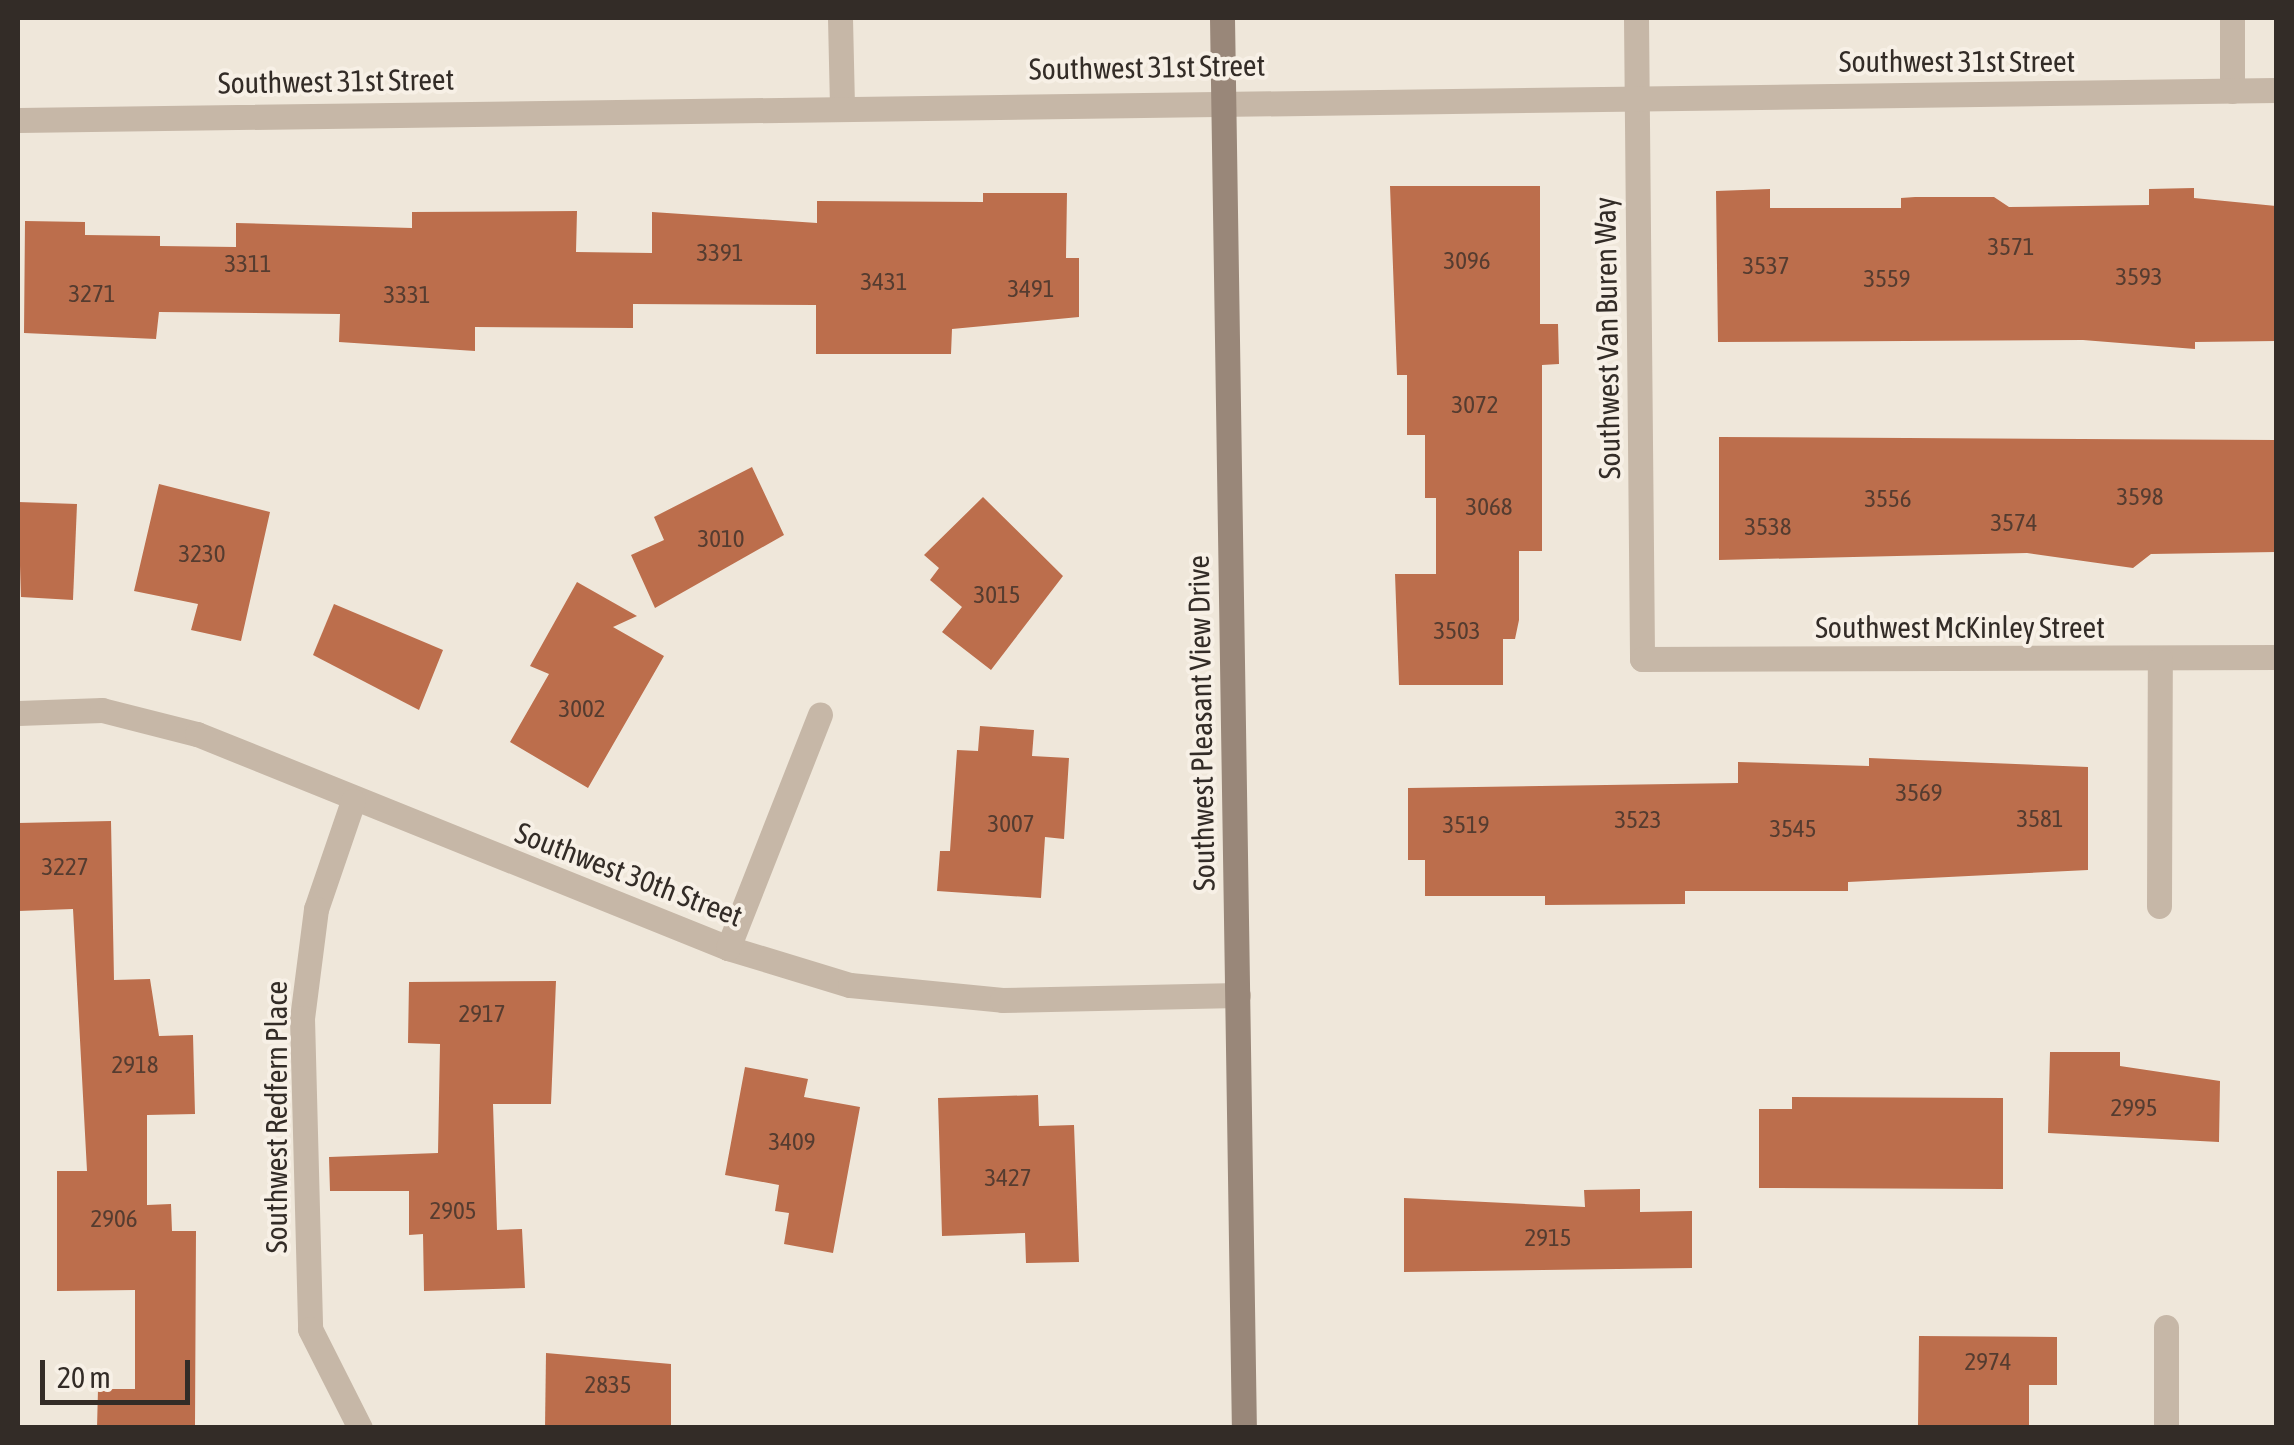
<!DOCTYPE html>
<style>
body{margin:0}
#map{position:relative;width:2294px;height:1445px;overflow:hidden;background:#efe7da;font-family:"Asap Condensed",sans-serif}
div>[style]{position:absolute}
.building>*{inset:0;background:#bc6e4c}
.minor>*{height:25px;margin:-12.5px;padding:0 12.5px;transform-origin:12.5px;border-radius:12.5px;background:#c6b7a7}
.secondary>*{height:25px;margin:-12.5px;padding:0 12.5px;transform-origin:12.5px;border-radius:12.5px;background:#998779}
span{translate:-50% -50%;white-space:nowrap;text-align:center;line-height:1.15;-webkit-text-stroke:8px #f7f0e6;paint-order:stroke}
.number-label{font-size:25px;color:#553c30}
.number-label span{-webkit-text-stroke-width:0}
.street-label{font-size:30px;color:#332c27}
.frame{position:absolute;inset:0;border:20px solid #332c27;pointer-events:none}
.scale{position:absolute;left:40px;top:1360px;width:150px;height:45px;box-sizing:border-box;border:5px solid #332c27;border-top:0;padding-left:12px;font-size:30px;line-height:35px;white-space:nowrap;color:#332c27;-webkit-text-stroke:8px #f7f0e6;paint-order:stroke}
</style>
<div id="map">
<div class="building">
<i style="clip-path:polygon(1390px 186px,1540px 186px,1540px 324px,1558px 324px,1559px 364px,1542px 365px,1542px 551px,1519px 551px,1519px 620px,1515px 639px,1503px 639px,1503px 685px,1399px 685px,1395px 574px,1436px 574px,1436px 498px,1425px 498px,1425px 435px,1407px 435px,1407px 375px,1397px 375px)"></i>
<i style="clip-path:polygon(2194px 188px,2194px 198px,2276px 206px,2276px 341px,2195px 342px,2195px 349px,2083px 340px,1718px 342px,1716px 191px,1770px 189px,1770px 208px,1901px 208px,1901px 198px,1915px 197px,1994px 197px,2009px 207px,2149px 205px,2149px 189px)"></i>
<i style="clip-path:polygon(983px 193px,1067px 193px,1066px 258px,1079px 258px,1079px 317px,952px 329px,951px 354px,816px 354px,816px 305px,633px 304px,633px 328px,475px 327px,475px 351px,339px 342px,340px 314px,159px 312px,156px 339px,24px 333px,25px 221px,85px 222px,85px 235px,160px 236px,160px 246px,236px 247px,236px 223px,412px 228px,412px 212px,577px 211px,576px 252px,652px 253px,652px 212px,817px 223px,817px 201px,983px 202px)"></i>
<i style="clip-path:polygon(1719px 437px,2276px 440px,2276px 552px,2151px 554px,2133px 568px,2027px 553px,1719px 560px)"></i>
<i style="clip-path:polygon(752px 467px,784px 535px,655px 608px,631px 555px,664px 540px,654px 517px)"></i>
<i style="clip-path:polygon(159px 484px,270px 512px,241px 641px,191px 630px,198px 604px,134px 591px)"></i>
<i style="clip-path:polygon(983px 497px,1063px 576px,991px 670px,942px 632px,962px 607px,930px 580px,939px 568px,924px 555px)"></i>
<i style="clip-path:polygon(18px 502px,77px 504px,73px 600px,21px 597px)"></i>
<i style="clip-path:polygon(577px 582px,637px 616px,613px 627px,664px 656px,588px 788px,510px 742px,549px 674px,530px 666px)"></i>
<i style="clip-path:polygon(334px 604px,443px 650px,419px 710px,313px 655px)"></i>
<i style="clip-path:polygon(980px 726px,1034px 730px,1032px 756px,1069px 758px,1064px 839px,1045px 837px,1041px 898px,937px 891px,940px 851px,950px 851px,957px 750px,978px 751px)"></i>
<i style="clip-path:polygon(1869px 758px,2088px 767px,2088px 870px,1848px 882px,1848px 891px,1685px 891px,1685px 904px,1545px 905px,1545px 896px,1425px 896px,1425px 860px,1408px 860px,1408px 788px,1738px 783px,1738px 762px,1869px 766px)"></i>
<i style="clip-path:polygon(111px 821px,114px 980px,150px 979px,159px 1036px,193px 1035px,195px 1114px,147px 1115px,147px 1205px,171px 1204px,172px 1231px,196px 1231px,195px 1428px,97px 1428px,98px 1389px,135px 1389px,135px 1290px,57px 1291px,57px 1171px,87px 1171px,73px 909px,18px 911px,18px 823px)"></i>
<i style="clip-path:polygon(556px 981px,551px 1104px,493px 1104px,497px 1230px,522px 1229px,525px 1288px,424px 1291px,423px 1234px,409px 1235px,409px 1191px,330px 1191px,329px 1157px,438px 1153px,440px 1044px,408px 1043px,409px 982px)"></i>
<i style="clip-path:polygon(2050px 1052px,2120px 1052px,2120px 1066px,2220px 1081px,2219px 1142px,2048px 1133px)"></i>
<i style="clip-path:polygon(745px 1067px,808px 1079px,804px 1097px,860px 1107px,833px 1253px,784px 1244px,789px 1213px,775px 1211px,779px 1185px,725px 1175px)"></i>
<i style="clip-path:polygon(1038px 1095px,1039px 1126px,1074px 1125px,1079px 1262px,1026px 1263px,1025px 1233px,942px 1236px,938px 1098px)"></i>
<i style="clip-path:polygon(1792px 1097px,2003px 1098px,2003px 1189px,1759px 1188px,1759px 1109px,1792px 1109px)"></i>
<i style="clip-path:polygon(1640px 1189px,1640px 1212px,1692px 1211px,1692px 1268px,1404px 1272px,1404px 1198px,1585px 1207px,1584px 1190px)"></i>
<i style="clip-path:polygon(1919px 1336px,2057px 1337px,2057px 1385px,2029px 1385px,2029px 1426px,1918px 1425px)"></i>
<i style="clip-path:polygon(546px 1353px,671px 1364px,671px 1428px,545px 1428px)"></i>
</div>
<div class="minor">
<i style="left:840px;top:18px;width:85px;rotate:88.7deg"></i>
<i style="left:1636px;top:18px;width:641px;rotate:89.46deg"></i>
<i style="left:1642px;top:659px;width:634px;rotate:-0.18deg"></i>
<i style="left:2232px;top:18px;width:73px;rotate:90deg"></i>
<i style="left:18px;top:120px;width:2258px;rotate:-0.76deg"></i>
<i style="left:18px;top:713px;width:84px;rotate:-2deg"></i>
<i style="left:102px;top:710px;width:98px;rotate:14.2deg"></i>
<i style="left:197px;top:734px;width:573px;rotate:21.95deg"></i>
<i style="left:728px;top:948px;width:127px;rotate:16.9deg"></i>
<i style="left:850px;top:985px;width:153px;rotate:5.6deg"></i>
<i style="left:1002px;top:1000px;width:236px;rotate:-1.2deg"></i>
<i style="left:353px;top:801px;width:114px;rotate:108.9deg"></i>
<i style="left:316px;top:909px;width:110px;rotate:97.3deg"></i>
<i style="left:302px;top:1018px;width:311px;rotate:88.5deg"></i>
<i style="left:310px;top:1329px;width:111px;rotate:63.2deg"></i>
<i style="left:2159px;top:906px;width:247px;rotate:-89.8deg"></i>
<i style="left:728px;top:948px;width:251px;rotate:-68.5deg"></i>
<i style="left:2166px;top:1327px;width:101px;rotate:90deg"></i>
</div>
<div class="secondary">
<i style="left:1222px;top:18px;width:1410px;rotate:89.11deg"></i>
</div>
<div class="number-label">
<span style="left:2011px;top:246px">3571</span>
<span style="left:720px;top:252px">3391</span>
<span style="left:1467px;top:260px">3096</span>
<span style="left:248px;top:263px">3311</span>
<span style="left:1766px;top:265px">3537</span>
<span style="left:2139px;top:276px">3593</span>
<span style="left:1887px;top:278px">3559</span>
<span style="left:884px;top:281px">3431</span>
<span style="left:1031px;top:288px">3491</span>
<span style="left:92px;top:293px">3271</span>
<span style="left:407px;top:294px">3331</span>
<span style="left:1475px;top:404px">3072</span>
<span style="left:2140px;top:496px">3598</span>
<span style="left:1888px;top:498px">3556</span>
<span style="left:1489px;top:506px">3068</span>
<span style="left:2014px;top:522px">3574</span>
<span style="left:1768px;top:526px">3538</span>
<span style="left:721px;top:538px">3010</span>
<span style="left:202px;top:553px">3230</span>
<span style="left:997px;top:594px">3015</span>
<span style="left:1457px;top:630px">3503</span>
<span style="left:582px;top:708px">3002</span>
<span style="left:1919px;top:792px">3569</span>
<span style="left:2040px;top:818px">3581</span>
<span style="left:1638px;top:819px">3523</span>
<span style="left:1011px;top:823px">3007</span>
<span style="left:1466px;top:824px">3519</span>
<span style="left:1793px;top:828px">3545</span>
<span style="left:65px;top:866px">3227</span>
<span style="left:482px;top:1013px">2917</span>
<span style="left:135px;top:1064px">2918</span>
<span style="left:2134px;top:1107px">2995</span>
<span style="left:792px;top:1141px">3409</span>
<span style="left:1008px;top:1177px">3427</span>
<span style="left:453px;top:1210px">2905</span>
<span style="left:114px;top:1218px">2906</span>
<span style="left:1548px;top:1237px">2915</span>
<span style="left:1988px;top:1361px">2974</span>
<span style="left:608px;top:1384px">2835</span>
</div>
<div class="street-label">
<span style="left:1957px;top:61px">Southwest 31st Street</span>
<span style="left:1147px;top:67px;rotate:-1deg">Southwest 31st Street</span>
<span style="left:336px;top:81px;rotate:-1deg">Southwest 31st Street</span>
<span style="left:1607px;top:338px;rotate:-91deg">Southwest Van Buren Way</span>
<span style="left:1960px;top:627px">Southwest McKinley Street</span>
<span style="left:1201px;top:723px;rotate:-91deg">Southwest Pleasant View Drive</span>
<span style="left:629px;top:874px;rotate:21deg">Southwest 30th Street</span>
<span style="left:276px;top:1117px;rotate:-90deg">Southwest Redfern Place</span>
</div>
<div class="frame"></div>
<div class="scale">20 m</div>
</div>
